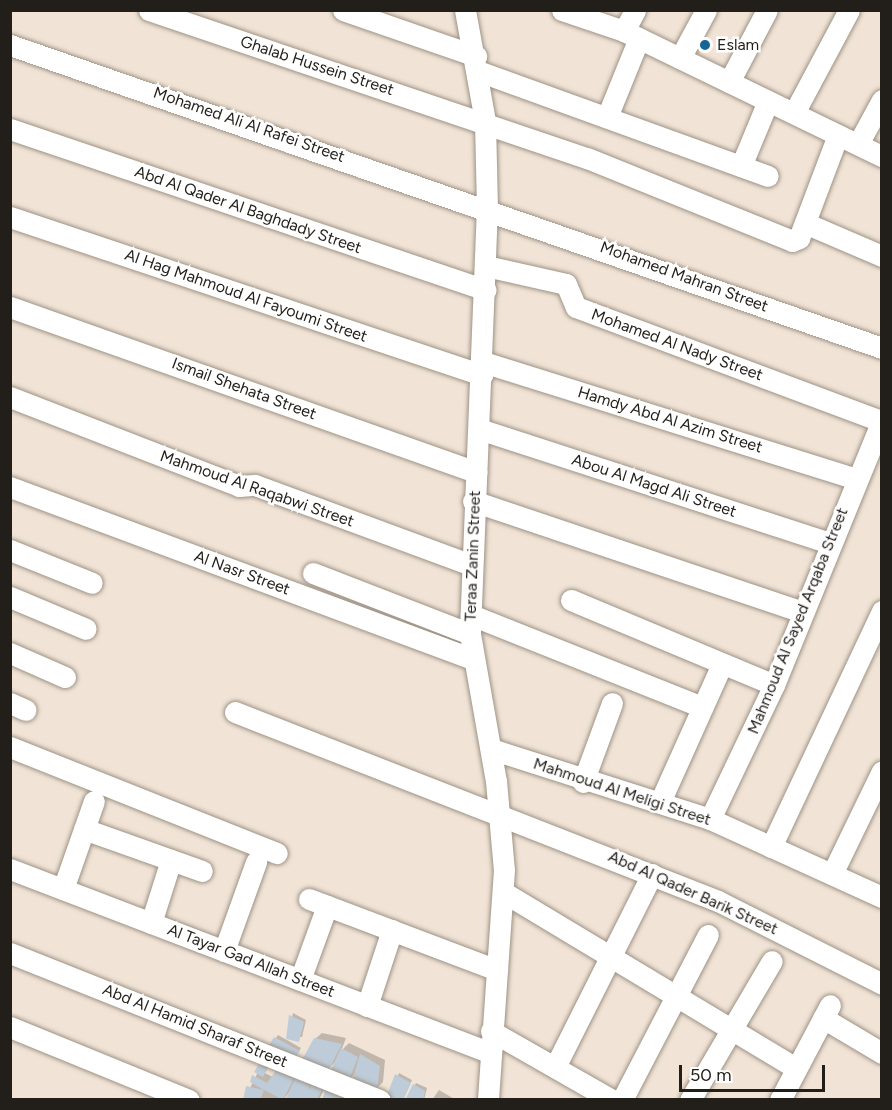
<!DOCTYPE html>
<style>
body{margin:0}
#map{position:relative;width:892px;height:1110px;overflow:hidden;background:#f1e4d6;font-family:Figtree,sans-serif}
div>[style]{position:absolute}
.shadow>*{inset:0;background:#0003}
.building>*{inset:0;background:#beccd9}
.roads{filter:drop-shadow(0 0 2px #9d9285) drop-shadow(0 0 2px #9d9285)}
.minor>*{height:21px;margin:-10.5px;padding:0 10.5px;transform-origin:10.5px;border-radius:10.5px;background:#fff}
.dots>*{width:16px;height:16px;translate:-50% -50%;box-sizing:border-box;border:3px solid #fff;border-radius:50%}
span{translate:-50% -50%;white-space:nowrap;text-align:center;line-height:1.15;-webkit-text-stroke:5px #fff;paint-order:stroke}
.poi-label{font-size:16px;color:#221e19}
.left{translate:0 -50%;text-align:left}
.street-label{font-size:16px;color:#221e19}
.frame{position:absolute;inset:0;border:12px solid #221e19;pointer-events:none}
.scale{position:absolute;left:679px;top:1065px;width:146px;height:27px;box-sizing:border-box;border:3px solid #221e19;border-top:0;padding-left:8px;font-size:18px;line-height:21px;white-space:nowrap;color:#221e19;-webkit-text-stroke:4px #fff;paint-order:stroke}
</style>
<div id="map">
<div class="shadow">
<i style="clip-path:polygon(293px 1013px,306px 1020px,302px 1037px,288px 1037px)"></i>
<i style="clip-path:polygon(322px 1033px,346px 1038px,341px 1051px,349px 1043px,385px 1060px,383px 1082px,377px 1088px,357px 1072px,347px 1081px,336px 1061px,326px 1071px,315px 1039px)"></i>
<i style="clip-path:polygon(278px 1035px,301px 1048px,295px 1057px,270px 1047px)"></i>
<i style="clip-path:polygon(263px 1062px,269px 1066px,265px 1073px,273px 1077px,280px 1067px,329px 1079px,319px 1100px,287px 1100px,291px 1090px,283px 1100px,244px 1100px)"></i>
<i style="clip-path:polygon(399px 1073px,412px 1080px,403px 1100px,394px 1100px,388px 1097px)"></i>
<i style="clip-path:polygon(416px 1083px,427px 1088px,424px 1100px,406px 1100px)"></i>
<i style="clip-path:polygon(439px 1090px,456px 1100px,432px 1100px)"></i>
</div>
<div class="building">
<i style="clip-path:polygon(289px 1015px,304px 1022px,299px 1042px,286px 1039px)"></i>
<i style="clip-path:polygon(274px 1037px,300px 1051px,293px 1061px,268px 1047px)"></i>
<i style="clip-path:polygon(314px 1038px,342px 1044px,327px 1073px,302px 1060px)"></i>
<i style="clip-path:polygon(341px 1048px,358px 1057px,348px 1083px,329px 1074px)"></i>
<i style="clip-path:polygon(360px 1054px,380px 1066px,377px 1090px,353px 1078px)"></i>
<i style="clip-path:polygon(259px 1064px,267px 1069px,263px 1077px,254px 1072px)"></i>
<i style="clip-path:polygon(279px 1066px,296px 1074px,283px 1100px,264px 1090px,260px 1100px,243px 1100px,246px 1086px,264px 1090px,250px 1082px,252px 1075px,267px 1083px)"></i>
<i style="clip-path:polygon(298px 1073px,309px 1079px,309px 1090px,314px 1080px,324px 1085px,317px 1100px,285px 1100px)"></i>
<i style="clip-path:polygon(395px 1074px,411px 1083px,403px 1100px,386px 1098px)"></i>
<i style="clip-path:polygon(413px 1084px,425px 1091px,423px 1100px,405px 1100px)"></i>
<i style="clip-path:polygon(327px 1085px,354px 1100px,322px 1100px)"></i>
</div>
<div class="roads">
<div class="minor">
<i style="left:149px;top:10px;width:462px;rotate:18.7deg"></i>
<i style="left:587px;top:158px;width:221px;rotate:22deg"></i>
<i style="left:792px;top:241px;width:8px;rotate:-23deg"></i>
<i style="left:799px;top:238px;width:110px;rotate:-69.3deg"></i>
<i style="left:343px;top:10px;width:141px;rotate:19.1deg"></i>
<i style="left:465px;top:10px;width:113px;rotate:79.8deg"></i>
<i style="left:485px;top:121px;width:86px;rotate:88.7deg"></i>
<i style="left:487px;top:207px;width:427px;rotate:92.3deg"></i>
<i style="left:470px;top:634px;width:149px;rotate:80deg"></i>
<i style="left:496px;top:781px;width:89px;rotate:84.9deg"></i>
<i style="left:504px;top:870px;width:231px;rotate:94deg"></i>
<i style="left:562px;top:10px;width:65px;rotate:18.7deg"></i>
<i style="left:624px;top:31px;width:287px;rotate:25.9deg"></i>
<i style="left:624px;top:31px;width:24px;rotate:-62deg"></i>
<i style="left:10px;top:45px;width:923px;rotate:19.16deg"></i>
<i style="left:680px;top:58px;width:55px;rotate:-61.6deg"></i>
<i style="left:478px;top:71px;width:308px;rotate:19.9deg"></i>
<i style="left:729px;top:82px;width:81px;rotate:-62.2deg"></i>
<i style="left:794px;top:113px;width:117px;rotate:-61.9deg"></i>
<i style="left:607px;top:117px;width:85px;rotate:-67.9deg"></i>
<i style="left:10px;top:129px;width:502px;rotate:18.69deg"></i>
<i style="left:858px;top:144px;width:50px;rotate:-61.4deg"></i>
<i style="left:741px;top:166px;width:70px;rotate:-67.4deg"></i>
<i style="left:10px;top:217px;width:498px;rotate:18.5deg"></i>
<i style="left:805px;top:223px;width:84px;rotate:23.2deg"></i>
<i style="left:486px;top:266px;width:82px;rotate:12.7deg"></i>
<i style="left:566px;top:284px;width:25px;rotate:67deg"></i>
<i style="left:576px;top:307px;width:326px;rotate:20.5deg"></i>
<i style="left:10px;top:307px;width:495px;rotate:19.5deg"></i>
<i style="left:483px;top:362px;width:391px;rotate:17.4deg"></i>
<i style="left:10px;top:397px;width:246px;rotate:21.2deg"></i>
<i style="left:239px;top:486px;width:16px;rotate:-4deg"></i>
<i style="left:255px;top:485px;width:230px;rotate:20.3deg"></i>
<i style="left:479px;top:429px;width:368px;rotate:18deg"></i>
<i style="left:10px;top:487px;width:494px;rotate:20.4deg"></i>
<i style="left:473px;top:501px;width:347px;rotate:18.6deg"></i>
<i style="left:10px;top:550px;width:88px;rotate:21.9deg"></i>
<i style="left:313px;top:573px;width:168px;rotate:21.2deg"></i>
<i style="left:10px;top:597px;width:82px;rotate:22.8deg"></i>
<i style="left:571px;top:600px;width:220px;rotate:22.7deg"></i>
<i style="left:471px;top:615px;width:249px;rotate:21.7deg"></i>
<i style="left:10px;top:653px;width:60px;rotate:23.6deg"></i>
<i style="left:10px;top:703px;width:17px;rotate:24deg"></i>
<i style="left:235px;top:712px;width:519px;rotate:21.37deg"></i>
<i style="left:718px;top:901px;width:184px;rotate:26.8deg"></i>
<i style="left:10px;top:747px;width:287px;rotate:21.7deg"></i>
<i style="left:491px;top:749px;width:230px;rotate:17.7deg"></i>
<i style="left:710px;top:819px;width:189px;rotate:24.4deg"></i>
<i style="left:583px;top:782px;width:84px;rotate:-69.8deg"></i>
<i style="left:660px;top:802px;width:151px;rotate:-65.8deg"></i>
<i style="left:710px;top:819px;width:148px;rotate:-64.5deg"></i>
<i style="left:774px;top:685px;width:285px;rotate:-67.8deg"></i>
<i style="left:84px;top:829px;width:125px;rotate:19.6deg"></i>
<i style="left:771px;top:847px;width:261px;rotate:-64.8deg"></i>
<i style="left:10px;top:869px;width:515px;rotate:20.93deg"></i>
<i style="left:832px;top:874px;width:114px;rotate:-64.1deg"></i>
<i style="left:63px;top:889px;width:93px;rotate:-70.6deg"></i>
<i style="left:503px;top:892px;width:342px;rotate:31deg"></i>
<i style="left:309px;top:899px;width:201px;rotate:20.7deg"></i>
<i style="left:151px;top:923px;width:66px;rotate:-72.4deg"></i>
<i style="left:224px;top:951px;width:95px;rotate:-70.2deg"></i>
<i style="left:10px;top:953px;width:398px;rotate:21.7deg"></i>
<i style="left:300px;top:980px;width:79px;rotate:-70deg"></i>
<i style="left:367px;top:1006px;width:80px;rotate:-71.8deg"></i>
<i style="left:823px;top:1018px;width:69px;rotate:30.7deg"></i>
<i style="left:10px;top:1027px;width:193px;rotate:22.2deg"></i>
<i style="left:491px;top:1031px;width:139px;rotate:29.7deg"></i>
<i style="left:555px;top:1067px;width:216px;rotate:-63.3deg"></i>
<i style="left:622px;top:1100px;width:186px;rotate:-62.5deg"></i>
<i style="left:690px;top:1100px;width:161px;rotate:-59.5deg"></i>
<i style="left:780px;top:1100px;width:107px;rotate:-62.2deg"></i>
</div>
</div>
<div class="dots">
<i style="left:705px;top:45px;background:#176496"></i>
</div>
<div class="poi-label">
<span class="left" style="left:717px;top:45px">Eslam</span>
</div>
<div class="street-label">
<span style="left:317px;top:66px;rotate:18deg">Ghalab Hussein Street</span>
<span style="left:249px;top:125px;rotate:19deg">Mohamed Ali Al Rafei Street</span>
<span style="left:248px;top:210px;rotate:19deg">Abd Al Qader Al Baghdady Street</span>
<span style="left:684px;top:277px;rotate:20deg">Mohamed Mahran Street</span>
<span style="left:246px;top:296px;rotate:19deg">Al Hag Mahmoud Al Fayoumi Street</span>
<span style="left:677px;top:345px;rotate:20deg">Mohamed Al Nady Street</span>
<span style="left:244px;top:389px;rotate:20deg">Ismail Shehata Street</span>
<span style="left:670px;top:420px;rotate:17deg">Hamdy Abd Al Azim Street</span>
<span style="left:654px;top:486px;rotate:18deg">Abou Al Magd Ali Street</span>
<span style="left:257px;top:489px;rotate:19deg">Mahmoud Al Raqabwi Street</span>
<span style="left:473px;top:556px;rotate:-88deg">Teraa Zanin Street</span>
<span style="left:242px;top:573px;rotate:20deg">Al Nasr Street</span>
<span style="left:798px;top:621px;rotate:-68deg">Mahmoud Al Sayed Arqaba Street</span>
<span style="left:622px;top:792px;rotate:18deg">Mahmoud Al Meligi Street</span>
<span style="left:693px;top:893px;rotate:24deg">Abd Al Qader Barik Street</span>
<span style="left:251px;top:961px;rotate:21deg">Al Tayar Gad Allah Street</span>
<span style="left:195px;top:1026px;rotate:22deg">Abd Al Hamid Sharaf Street</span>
</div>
<div class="frame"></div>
<div class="scale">50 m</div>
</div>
